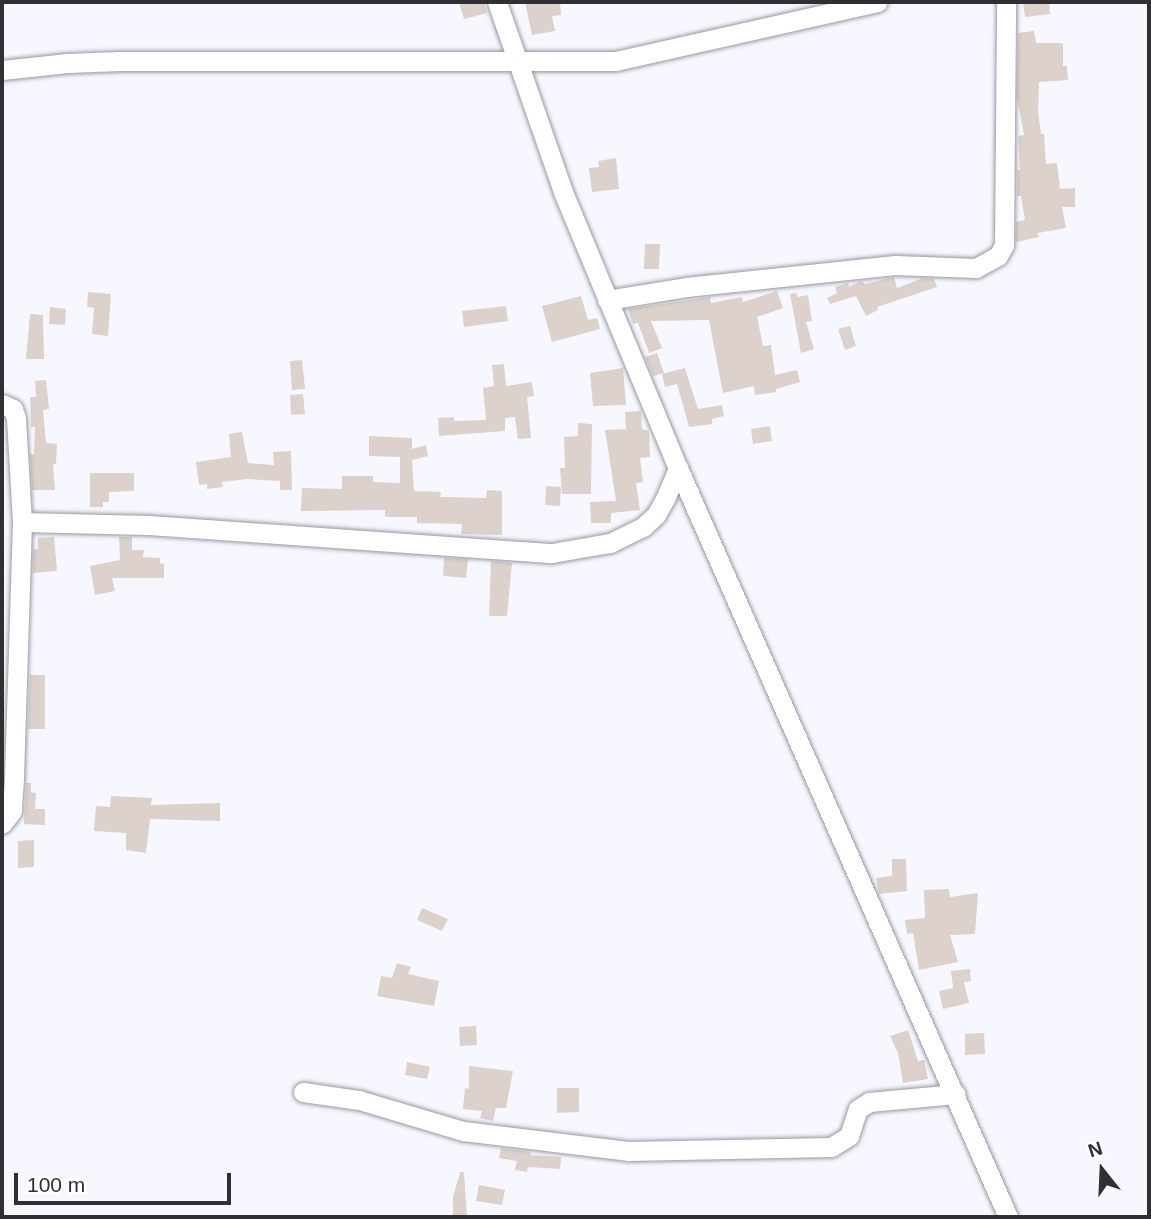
<!DOCTYPE html>
<style>
body{margin:0}
#map{position:relative;width:1151px;height:1219px;overflow:hidden;background:#f7f8ff;font-family:Helvetica,sans-serif}
div>[style]{position:absolute}
.building>*{inset:0;background:#dcd1cb}
.roads{filter:drop-shadow(0 0 2px #9798a3) drop-shadow(0 0 2px #9798a3)}
.minor>*{height:19px;margin:-9.5px;padding:0 9.5px;transform-origin:9.5px;border-radius:9.5px;background:#fff}
span{translate:-50% -50%;white-space:nowrap;text-align:center;line-height:1.15;-webkit-text-stroke:7px #fff;paint-order:stroke}
.frame{position:absolute;inset:0;border:4px solid #2f2f34;pointer-events:none}
.north{position:absolute;left:1067px;top:1135px;width:70px;height:70px;-webkit-text-stroke:5px #fff;paint-order:stroke;rotate:342deg;font-size:19px;font-weight:700;line-height:28px;text-align:center;color:#2f2f34}
.north::after{content:'';display:block;margin:auto;width:24px;height:32px;background:#2f2f34;clip-path:polygon(50% 0,100% 100%,50% 72%,0 100%)}
.scale{position:absolute;left:14px;top:1173px;width:217px;height:32px;box-sizing:border-box;border:4px solid #2f2f34;border-top:0;padding-left:9px;font-size:21px;line-height:24px;white-space:nowrap;color:#2f2f34;-webkit-text-stroke:5px #fff;paint-order:stroke}
</style>
<div id="map">
<div class="building">
<i style="clip-path:polygon(459px 2px,484px 2px,487px 13px,464px 19px)"></i>
<i style="clip-path:polygon(525px 2px,560px 2px,561px 15px,552px 16px,555px 31px,532px 35px)"></i>
<i style="clip-path:polygon(1023px 2px,1049px 2px,1050px 14px,1025px 17px)"></i>
<i style="clip-path:polygon(1034px 31px,1036px 43px,1063px 43px,1063px 66px,1067px 66px,1068px 80px,1039px 82px,1038px 111px,1041px 134px,1044px 134px,1046px 164px,1057px 163px,1060px 189px,1075px 188px,1075px 207px,1062px 207px,1066px 228px,1038px 233px,1039px 237px,1016px 242px,1016px 222px,1025px 220px,1021px 196px,1017px 196px,1017px 170px,1020px 170px,1018px 136px,1024px 135px,1017px 97px,1018px 33px)"></i>
<i style="clip-path:polygon(616px 158px,619px 189px,592px 192px,589px 168px,599px 167px,598px 161px)"></i>
<i style="clip-path:polygon(645px 244px,660px 244px,659px 269px,644px 269px)"></i>
<i style="clip-path:polygon(894px 277px,897px 288px,923px 278px,934px 279px,937px 287px,877px 307px,878px 310px,866px 316px,856px 296px,830px 304px,827px 298px,837px 293px,835px 287px,848px 283px,849px 287px,861px 281px,865px 284px)"></i>
<i style="clip-path:polygon(777px 291px,783px 308px,757px 317px,763px 346px,771px 345px,775px 375px,797px 370px,800px 382px,776px 389px,776px 392px,755px 395px,754px 386px,723px 393px,709px 320px,651px 321px,662px 348px,649px 353px,638px 323px,633px 324px,628px 309px,710px 297px,711px 303px,742px 297px,743px 302px)"></i>
<i style="clip-path:polygon(88px 292px,111px 294px,108px 336px,92px 334px,94px 308px,87px 307px)"></i>
<i style="clip-path:polygon(796px 293px,798px 297px,808px 295px,812px 321px,806px 322px,814px 349px,801px 353px,790px 294px)"></i>
<i style="clip-path:polygon(581px 296px,588px 320px,597px 318px,600px 329px,552px 342px,542px 306px)"></i>
<i style="clip-path:polygon(506px 306px,508px 321px,464px 327px,462px 311px)"></i>
<i style="clip-path:polygon(50px 307px,66px 309px,65px 325px,49px 324px)"></i>
<i style="clip-path:polygon(30px 314px,43px 315px,44px 359px,26px 359px)"></i>
<i style="clip-path:polygon(850px 326px,856px 346px,845px 350px,838px 329px)"></i>
<i style="clip-path:polygon(657px 353px,664px 373px,653px 376px,645px 357px)"></i>
<i style="clip-path:polygon(302px 360px,305px 389px,292px 390px,290px 361px)"></i>
<i style="clip-path:polygon(504px 364px,506px 386px,532px 382px,534px 396px,527px 397px,531px 438px,518px 439px,515px 417px,505px 418px,505px 431px,439px 436px,438px 418px,454px 417px,454px 421px,486px 420px,483px 388px,494px 386px,492px 365px)"></i>
<i style="clip-path:polygon(623px 368px,626px 405px,593px 406px,590px 373px)"></i>
<i style="clip-path:polygon(685px 368px,698px 409px,722px 405px,724px 416px,712px 419px,712px 424px,689px 427px,677px 384px,665px 387px,662px 374px)"></i>
<i style="clip-path:polygon(46px 380px,49px 409px,43px 410px,46px 443px,57px 444px,56px 464px,53px 464px,55px 490px,32px 490px,30px 454px,34px 455px,35px 427px,31px 427px,30px 397px,36px 397px,35px 381px)"></i>
<i style="clip-path:polygon(303px 394px,305px 414px,291px 415px,290px 395px)"></i>
<i style="clip-path:polygon(641px 411px,642px 429px,649px 431px,650px 457px,640px 458px,643px 482px,636px 483px,640px 510px,611px 513px,611px 523px,591px 523px,590px 502px,616px 501px,605px 430px,626px 429px,625px 412px)"></i>
<i style="clip-path:polygon(578px 423px,592px 424px,591px 494px,562px 494px,560px 468px,565px 468px,564px 437px,578px 436px)"></i>
<i style="clip-path:polygon(770px 426px,772px 441px,753px 444px,751px 429px)"></i>
<i style="clip-path:polygon(242px 432px,248px 463px,274px 465px,273px 452px,291px 451px,292px 490px,280px 490px,280px 481px,247px 479px,222px 482px,223px 487px,207px 489px,207px 484px,199px 485px,196px 462px,231px 457px,229px 434px)"></i>
<i style="clip-path:polygon(369px 436px,412px 438px,412px 449px,426px 445px,428px 456px,412px 460px,414px 491px,441px 492px,440px 497px,486px 498px,487px 490px,502px 491px,502px 535px,461px 534px,462px 524px,417px 523px,417px 517px,385px 517px,385px 510px,301px 511px,302px 488px,342px 489px,342px 476px,373px 476px,373px 482px,400px 483px,400px 457px,369px 456px)"></i>
<i style="clip-path:polygon(90px 473px,134px 473px,134px 491px,109px 492px,109px 502px,103px 502px,103px 507px,90px 507px)"></i>
<i style="clip-path:polygon(546px 486px,561px 487px,560px 506px,545px 505px)"></i>
<i style="clip-path:polygon(54px 537px,57px 571px,33px 573px,33px 550px,38px 549px,38px 538px)"></i>
<i style="clip-path:polygon(119px 537px,132px 537px,132px 550px,144px 550px,143px 557px,160px 558px,160px 563px,164px 564px,164px 578px,112px 578px,115px 591px,95px 595px,90px 566px,120px 560px)"></i>
<i style="clip-path:polygon(444px 558px,468px 559px,466px 578px,443px 576px)"></i>
<i style="clip-path:polygon(491px 561px,512px 563px,507px 616px,489px 616px)"></i>
<i style="clip-path:polygon(30px 675px,45px 675px,45px 729px,28px 729px)"></i>
<i style="clip-path:polygon(26px 783px,31px 783px,31px 792px,36px 793px,35px 809px,45px 809px,45px 825px,24px 824px)"></i>
<i style="clip-path:polygon(111px 796px,152px 798px,151px 805px,220px 803px,220px 821px,150px 819px,146px 853px,126px 850px,126px 833px,94px 831px,96px 806px,110px 807px)"></i>
<i style="clip-path:polygon(34px 840px,34px 867px,18px 868px,18px 841px)"></i>
<i style="clip-path:polygon(892px 859px,906px 859px,907px 891px,879px 894px,876px 878px,892px 876px)"></i>
<i style="clip-path:polygon(949px 889px,950px 897px,978px 893px,975px 934px,950px 935px,958px 962px,919px 970px,913px 933px,907px 934px,905px 920px,925px 918px,924px 890px)"></i>
<i style="clip-path:polygon(422px 908px,448px 919px,442px 931px,417px 920px)"></i>
<i style="clip-path:polygon(397px 963px,411px 967px,408px 974px,439px 981px,434px 1006px,377px 996px,381px 976px,392px 978px)"></i>
<i style="clip-path:polygon(970px 969px,971px 981px,964px 982px,969px 1003px,943px 1009px,939px 991px,953px 988px,951px 971px)"></i>
<i style="clip-path:polygon(476px 1026px,477px 1045px,460px 1046px,459px 1027px)"></i>
<i style="clip-path:polygon(908px 1030px,918px 1061px,924px 1060px,928px 1079px,903px 1083px,898px 1053px,890px 1036px)"></i>
<i style="clip-path:polygon(984px 1033px,985px 1054px,965px 1055px,965px 1034px)"></i>
<i style="clip-path:polygon(407px 1062px,430px 1067px,427px 1079px,405px 1075px)"></i>
<i style="clip-path:polygon(469px 1066px,513px 1071px,506px 1108px,496px 1108px,493px 1121px,480px 1118px,482px 1111px,463px 1109px,465px 1088px,469px 1089px)"></i>
<i style="clip-path:polygon(557px 1088px,579px 1088px,579px 1112px,557px 1113px)"></i>
<i style="clip-path:polygon(501px 1148px,531px 1152px,530px 1155px,561px 1157px,560px 1169px,528px 1167px,527px 1172px,515px 1170px,517px 1161px,499px 1158px)"></i>
<i style="clip-path:polygon(460px 1172px,464px 1172px,467px 1217px,453px 1217px,453px 1197px)"></i>
<i style="clip-path:polygon(479px 1185px,505px 1190px,502px 1205px,476px 1201px)"></i>
</div>
<div class="roads">
<div class="minor">
<i style="left:497px;top:2px;width:201px;rotate:70.8deg"></i>
<i style="left:563px;top:192px;width:299px;rotate:67.4deg"></i>
<i style="left:678px;top:468px;width:818px;rotate:66.22deg"></i>
<i style="left:2px;top:70px;width:66px;rotate:-6.1deg"></i>
<i style="left:68px;top:63px;width:52px;rotate:-2.2deg"></i>
<i style="left:120px;top:61px;width:496px"></i>
<i style="left:616px;top:61px;width:268px;rotate:-12.7deg"></i>
<i style="left:607px;top:300px;width:80px;rotate:-9.3deg"></i>
<i style="left:686px;top:287px;width:210px;rotate:-6deg"></i>
<i style="left:895px;top:265px;width:81px;rotate:2.1deg"></i>
<i style="left:976px;top:268px;width:25px;rotate:-29deg"></i>
<i style="left:998px;top:256px;width:13px;rotate:-61deg"></i>
<i style="left:1004px;top:245px;width:243px;rotate:-89.5deg"></i>
<i style="left:2px;top:404px;width:12px;rotate:24deg"></i>
<i style="left:13px;top:409px;width:9px;rotate:72deg"></i>
<i style="left:16px;top:418px;width:104px;rotate:86.7deg"></i>
<i style="left:22px;top:522px;width:257px;rotate:91.8deg"></i>
<i style="left:14px;top:779px;width:32px;rotate:94deg"></i>
<i style="left:12px;top:811px;width:16px;rotate:128deg"></i>
<i style="left:22px;top:522px;width:127px;rotate:1.4deg"></i>
<i style="left:149px;top:525px;width:404px;rotate:4deg"></i>
<i style="left:552px;top:553px;width:59px;rotate:-9.8deg"></i>
<i style="left:610px;top:543px;width:37px;rotate:-26deg"></i>
<i style="left:643px;top:527px;width:18px;rotate:-43deg"></i>
<i style="left:656px;top:515px;width:18px;rotate:-61deg"></i>
<i style="left:665px;top:499px;width:34px;rotate:-67deg"></i>
<i style="left:303px;top:1092px;width:57px;rotate:8.1deg"></i>
<i style="left:359px;top:1100px;width:109px;rotate:16.6deg"></i>
<i style="left:463px;top:1131px;width:166px;rotate:6.9deg"></i>
<i style="left:628px;top:1151px;width:203px;rotate:-1.1deg"></i>
<i style="left:831px;top:1147px;width:21px;rotate:-31deg"></i>
<i style="left:849px;top:1136px;width:28px;rotate:-72deg"></i>
<i style="left:858px;top:1109px;width:13px;rotate:-32deg"></i>
<i style="left:869px;top:1102px;width:87px;rotate:-5.3deg"></i>
</div>
</div>
<div class="frame"></div>
<div class="north">N</div>
<div class="scale">100 m</div>
</div>
